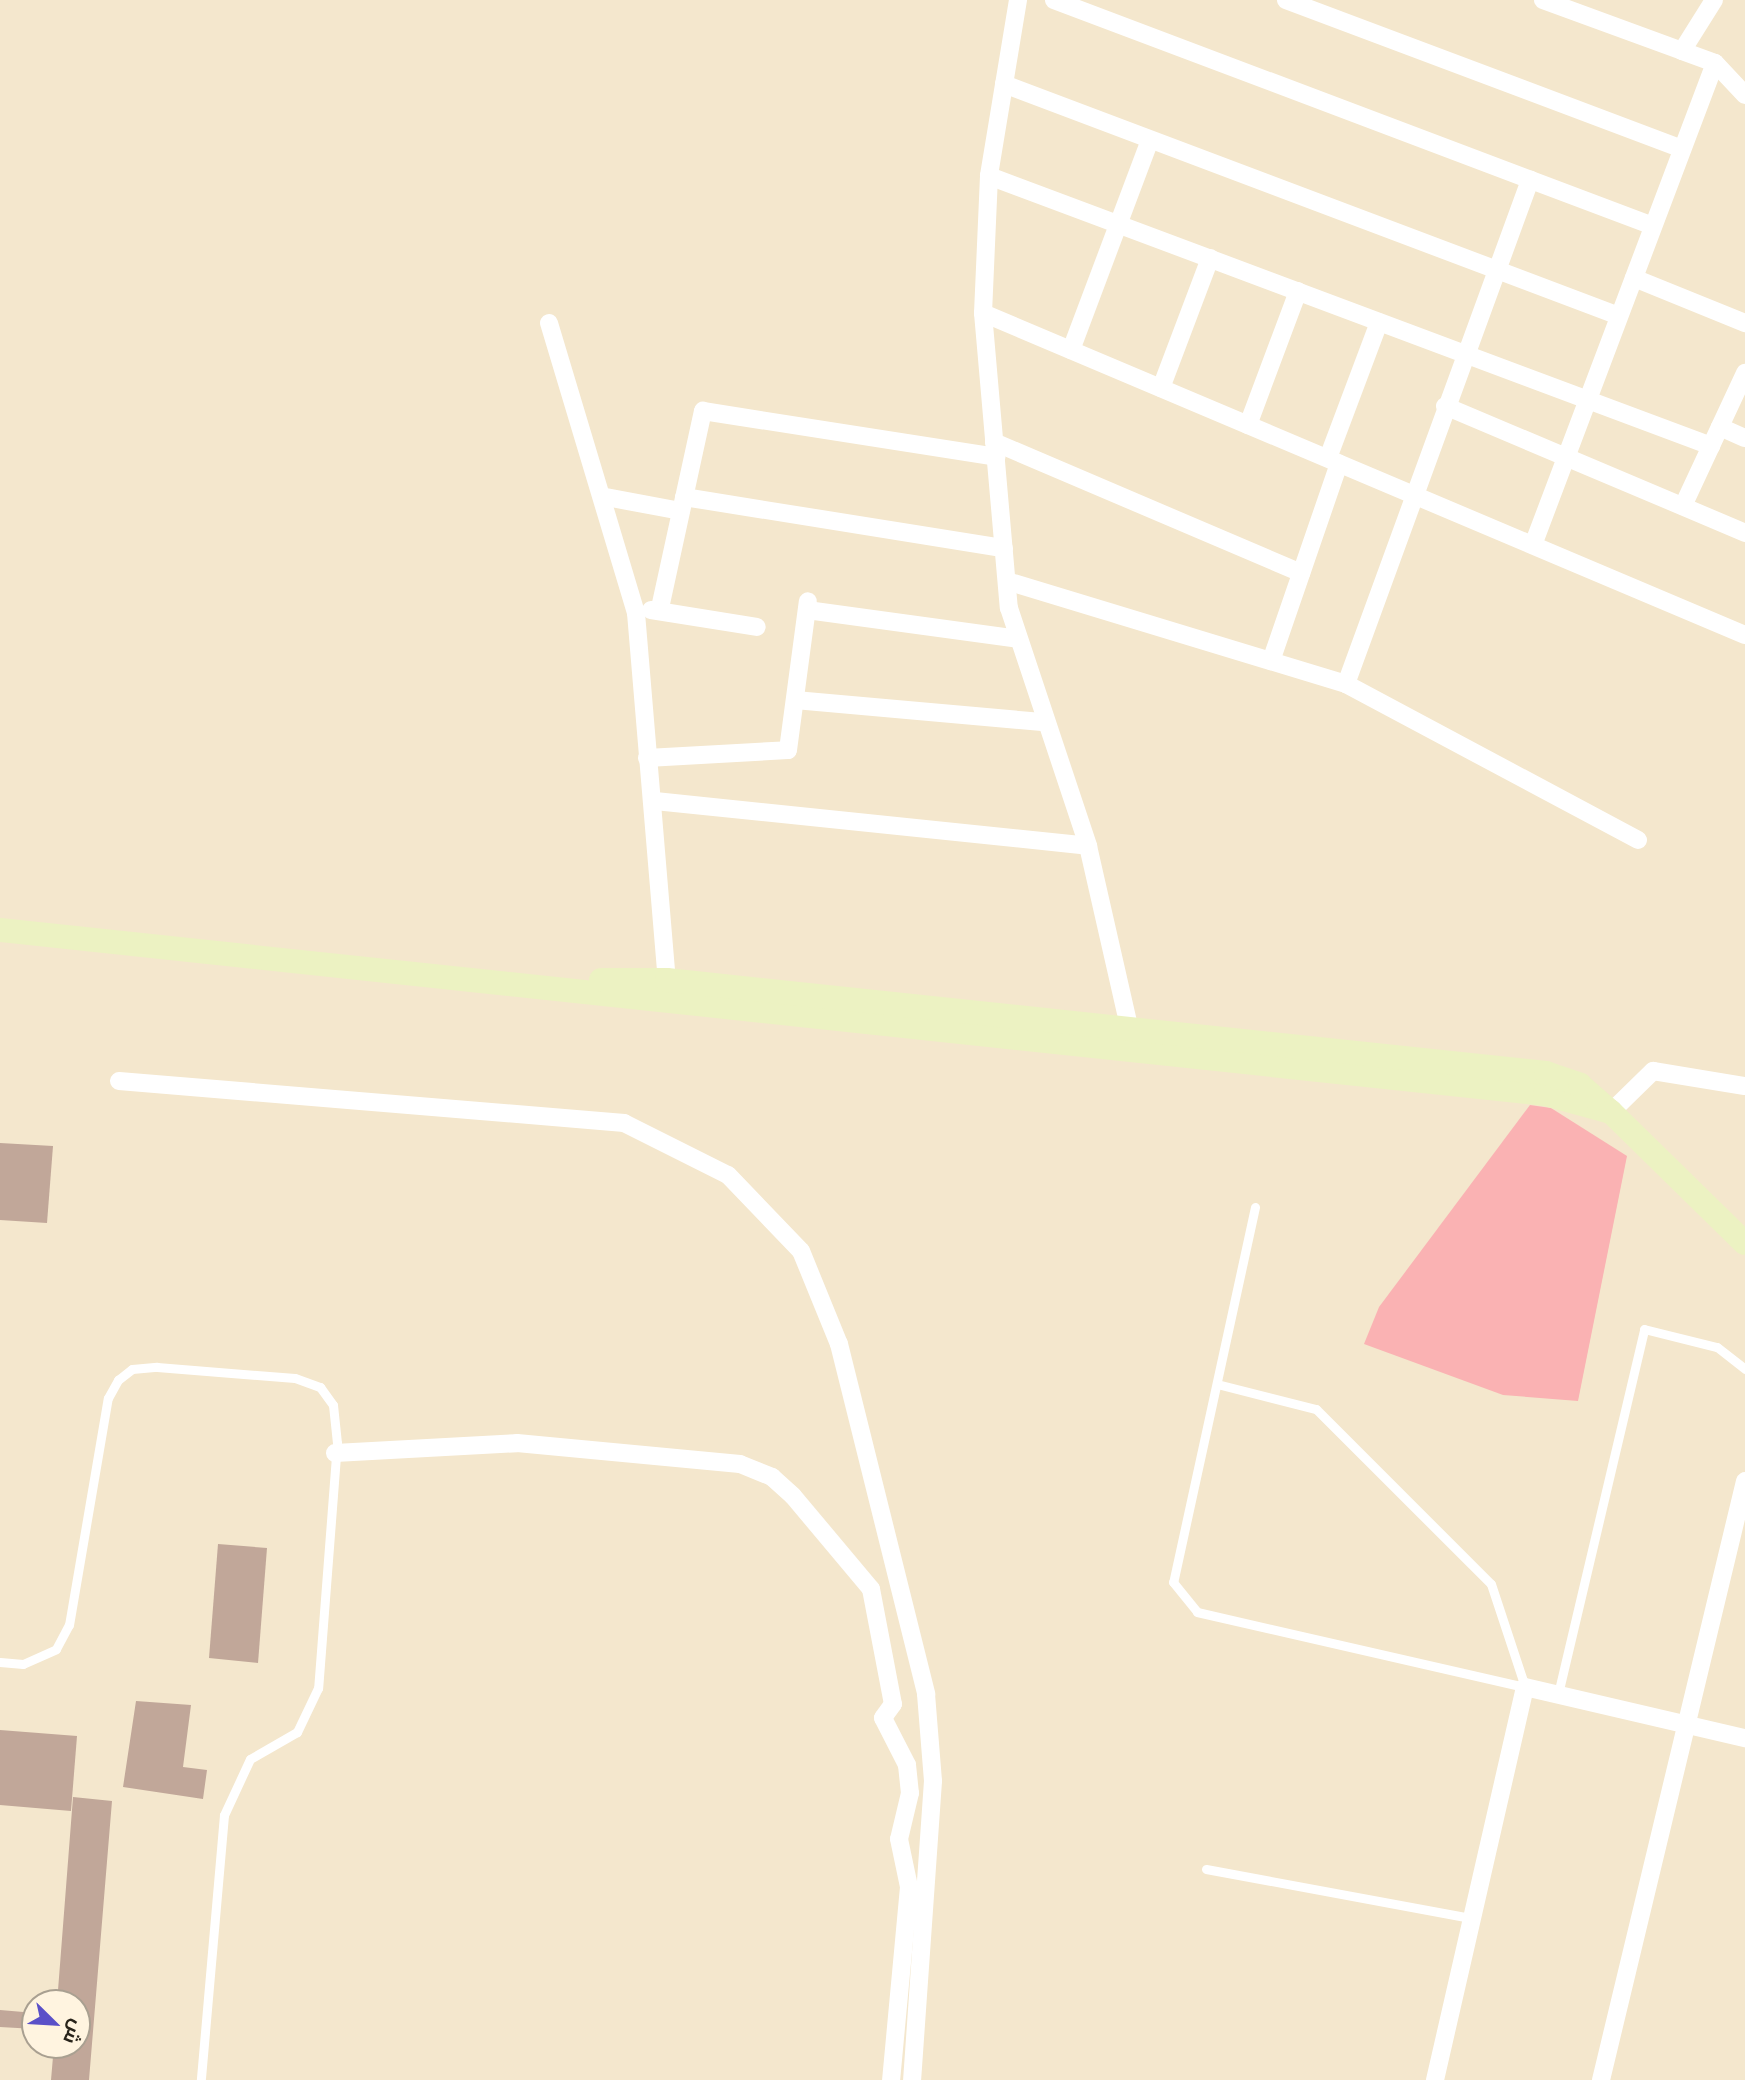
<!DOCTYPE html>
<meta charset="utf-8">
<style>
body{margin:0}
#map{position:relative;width:1745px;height:2080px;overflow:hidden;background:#f4e7cd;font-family:Figtree,Cairo,sans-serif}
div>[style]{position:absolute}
.green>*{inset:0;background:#fab2b3}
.building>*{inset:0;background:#c1a799}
.lane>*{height:9px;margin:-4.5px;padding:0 4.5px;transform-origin:4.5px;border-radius:4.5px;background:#fff}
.street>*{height:18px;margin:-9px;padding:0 9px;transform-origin:9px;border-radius:9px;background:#fff}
.secondary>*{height:24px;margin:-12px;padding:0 12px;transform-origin:12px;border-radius:12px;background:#ecf2c2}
span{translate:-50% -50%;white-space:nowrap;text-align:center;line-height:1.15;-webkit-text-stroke:6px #fff4e0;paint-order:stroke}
.north{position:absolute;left:21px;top:1989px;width:70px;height:70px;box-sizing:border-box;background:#fff4e0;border:2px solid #a9a091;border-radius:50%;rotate:114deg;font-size:19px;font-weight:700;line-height:28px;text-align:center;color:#28231a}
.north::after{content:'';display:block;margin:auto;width:24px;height:32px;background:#5a50c8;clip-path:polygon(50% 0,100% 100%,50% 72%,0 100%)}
</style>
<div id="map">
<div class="green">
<i style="clip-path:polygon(1530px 1105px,1551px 1108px,1627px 1156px,1578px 1401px,1503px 1395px,1364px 1344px,1379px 1307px)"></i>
</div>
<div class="building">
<i style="clip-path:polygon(0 1143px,53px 1146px,47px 1223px,0 1220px)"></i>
<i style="clip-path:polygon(218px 1544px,267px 1548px,258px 1663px,209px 1658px)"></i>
<i style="clip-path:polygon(136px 1701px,191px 1705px,183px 1767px,207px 1770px,203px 1799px,123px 1787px)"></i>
<i style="clip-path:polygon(0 1730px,77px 1736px,71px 1811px,0 1805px)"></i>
<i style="clip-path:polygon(73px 1797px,112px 1801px,89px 2080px,51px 2080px,54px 2045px,77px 2045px,77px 2003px,57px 2003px)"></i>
<i style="clip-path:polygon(0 2010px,35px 2013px,35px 2029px,0 2027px)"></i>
</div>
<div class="lane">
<i style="left:1255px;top:1207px;width:384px;rotate:102.3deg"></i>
<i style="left:1173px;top:1582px;width:38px;rotate:51deg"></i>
<i style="left:1197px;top:1612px;width:336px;rotate:12.9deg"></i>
<i style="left:1217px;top:1384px;width:102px;rotate:14.2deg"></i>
<i style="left:1316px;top:1409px;width:247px;rotate:45deg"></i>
<i style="left:1491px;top:1584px;width:108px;rotate:71.7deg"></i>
<i style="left:0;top:1662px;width:23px;rotate:5deg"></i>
<i style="left:23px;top:1664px;width:36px;rotate:-24deg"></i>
<i style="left:56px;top:1649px;width:27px;rotate:-62deg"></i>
<i style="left:69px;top:1625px;width:230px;rotate:-80.3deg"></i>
<i style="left:108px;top:1398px;width:21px;rotate:-61deg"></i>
<i style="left:118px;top:1380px;width:18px;rotate:-38deg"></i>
<i style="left:132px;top:1369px;width:25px;rotate:-5deg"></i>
<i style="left:157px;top:1367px;width:138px;rotate:4.6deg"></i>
<i style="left:295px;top:1378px;width:27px;rotate:20deg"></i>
<i style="left:320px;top:1387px;width:22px;rotate:54deg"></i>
<i style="left:333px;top:1405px;width:38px;rotate:84deg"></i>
<i style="left:337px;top:1443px;width:246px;rotate:94.4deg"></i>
<i style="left:318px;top:1688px;width:49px;rotate:115.5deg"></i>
<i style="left:297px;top:1732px;width:54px;rotate:150.1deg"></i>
<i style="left:250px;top:1759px;width:62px;rotate:114.9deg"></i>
<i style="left:224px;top:1815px;width:266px;rotate:95deg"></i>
<i style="left:1558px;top:1694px;width:375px;rotate:-76.7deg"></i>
<i style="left:1644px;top:1329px;width:75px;rotate:13.9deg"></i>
<i style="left:1717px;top:1347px;width:36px;rotate:38deg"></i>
<i style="left:1206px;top:1869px;width:269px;rotate:10.5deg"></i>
</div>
<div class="street">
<i style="left:1018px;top:0;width:178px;rotate:99.4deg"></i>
<i style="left:989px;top:176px;width:137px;rotate:92.5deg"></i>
<i style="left:983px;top:313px;width:296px;rotate:85deg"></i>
<i style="left:1009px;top:608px;width:251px;rotate:71.6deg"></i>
<i style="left:1088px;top:846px;width:198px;rotate:77.2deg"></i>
<i style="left:1054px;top:0;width:640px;rotate:20.67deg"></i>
<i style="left:1286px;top:0;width:423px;rotate:20.6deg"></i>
<i style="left:1543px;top:0;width:148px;rotate:20.1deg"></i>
<i style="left:1682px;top:51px;width:60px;rotate:-57.9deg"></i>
<i style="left:1715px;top:63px;width:44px;rotate:46.8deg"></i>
<i style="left:1004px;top:84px;width:657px;rotate:20.67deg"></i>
<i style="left:989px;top:176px;width:771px;rotate:20.5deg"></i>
<i style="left:1634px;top:278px;width:120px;rotate:22.1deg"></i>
<i style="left:983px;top:313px;width:827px;rotate:22.91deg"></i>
<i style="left:549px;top:323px;width:303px;rotate:73.3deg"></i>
<i style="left:636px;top:613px;width:379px;rotate:85.2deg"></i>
<i style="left:1071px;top:350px;width:224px;rotate:-69.4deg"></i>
<i style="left:1161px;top:388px;width:139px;rotate:-69.3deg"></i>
<i style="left:1445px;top:406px;width:326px;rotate:22.9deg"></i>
<i style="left:1248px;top:425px;width:143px;rotate:-69.5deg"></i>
<i style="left:1720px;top:427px;width:27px;rotate:24deg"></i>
<i style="left:994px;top:442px;width:334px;rotate:23.1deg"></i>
<i style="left:1328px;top:458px;width:145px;rotate:-69.4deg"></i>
<i style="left:606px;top:497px;width:76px;rotate:10.6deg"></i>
<i style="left:684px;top:497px;width:324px;rotate:9.1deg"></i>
<i style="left:1683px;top:506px;width:147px;rotate:-65deg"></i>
<i style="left:1533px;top:545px;width:515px;rotate:-69.31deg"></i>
<i style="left:1715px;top:63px;width:35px;rotate:-160deg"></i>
<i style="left:1007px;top:581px;width:354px;rotate:16.9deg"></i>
<i style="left:1346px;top:684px;width:331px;rotate:28.1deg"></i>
<i style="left:660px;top:608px;width:202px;rotate:-77.7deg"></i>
<i style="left:703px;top:411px;width:297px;rotate:8.9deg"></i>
<i style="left:651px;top:610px;width:107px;rotate:9.1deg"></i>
<i style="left:807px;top:610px;width:213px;rotate:7.8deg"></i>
<i style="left:1271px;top:661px;width:209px;rotate:-71deg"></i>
<i style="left:1346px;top:684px;width:537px;rotate:-69.94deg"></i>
<i style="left:795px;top:700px;width:248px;rotate:5.1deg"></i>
<i style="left:647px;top:758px;width:141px;rotate:-3.2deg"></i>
<i style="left:788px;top:750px;width:150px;rotate:-82.4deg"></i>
<i style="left:655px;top:801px;width:435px;rotate:5.9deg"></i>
<i style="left:119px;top:1081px;width:507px;rotate:4.75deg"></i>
<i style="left:624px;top:1123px;width:116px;rotate:26.6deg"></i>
<i style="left:728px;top:1175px;width:105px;rotate:46.2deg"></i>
<i style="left:801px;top:1251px;width:100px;rotate:67.8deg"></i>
<i style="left:839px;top:1344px;width:361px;rotate:76deg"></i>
<i style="left:926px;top:1694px;width:87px;rotate:85.4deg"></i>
<i style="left:933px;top:1781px;width:300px;rotate:94deg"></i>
<i style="left:1611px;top:1112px;width:59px;rotate:-44.3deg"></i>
<i style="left:1653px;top:1071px;width:93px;rotate:9.3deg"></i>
<i style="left:335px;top:1453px;width:182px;rotate:-3.1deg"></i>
<i style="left:517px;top:1443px;width:224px;rotate:5.4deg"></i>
<i style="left:740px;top:1464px;width:35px;rotate:22deg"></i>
<i style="left:772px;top:1477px;width:28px;rotate:42deg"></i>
<i style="left:793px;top:1496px;width:121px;rotate:50deg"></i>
<i style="left:871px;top:1589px;width:117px;rotate:79.2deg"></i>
<i style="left:893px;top:1704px;width:17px;rotate:126deg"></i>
<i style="left:883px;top:1718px;width:53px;rotate:62.9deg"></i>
<i style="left:907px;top:1765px;width:28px;rotate:84deg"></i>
<i style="left:910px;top:1793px;width:47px;rotate:103.4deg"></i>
<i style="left:899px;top:1839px;width:49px;rotate:78.2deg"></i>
<i style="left:909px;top:1887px;width:194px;rotate:95.3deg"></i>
<i style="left:1435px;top:2080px;width:403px;rotate:-77.1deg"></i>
<i style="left:1525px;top:1687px;width:226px;rotate:13.1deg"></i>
<i style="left:1601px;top:2080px;width:616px;rotate:-76.48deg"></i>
</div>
<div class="secondary">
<i style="left:0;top:930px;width:1554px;rotate:6.06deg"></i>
<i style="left:1545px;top:1094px;width:68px;rotate:15.3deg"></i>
<i style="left:601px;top:980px;width:66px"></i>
<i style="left:667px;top:980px;width:884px;rotate:6.04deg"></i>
<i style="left:1546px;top:1073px;width:36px;rotate:19deg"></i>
<i style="left:1580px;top:1085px;width:41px;rotate:41.1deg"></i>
<i style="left:1611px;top:1112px;width:187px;rotate:44.4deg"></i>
</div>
<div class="north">ش</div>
</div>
